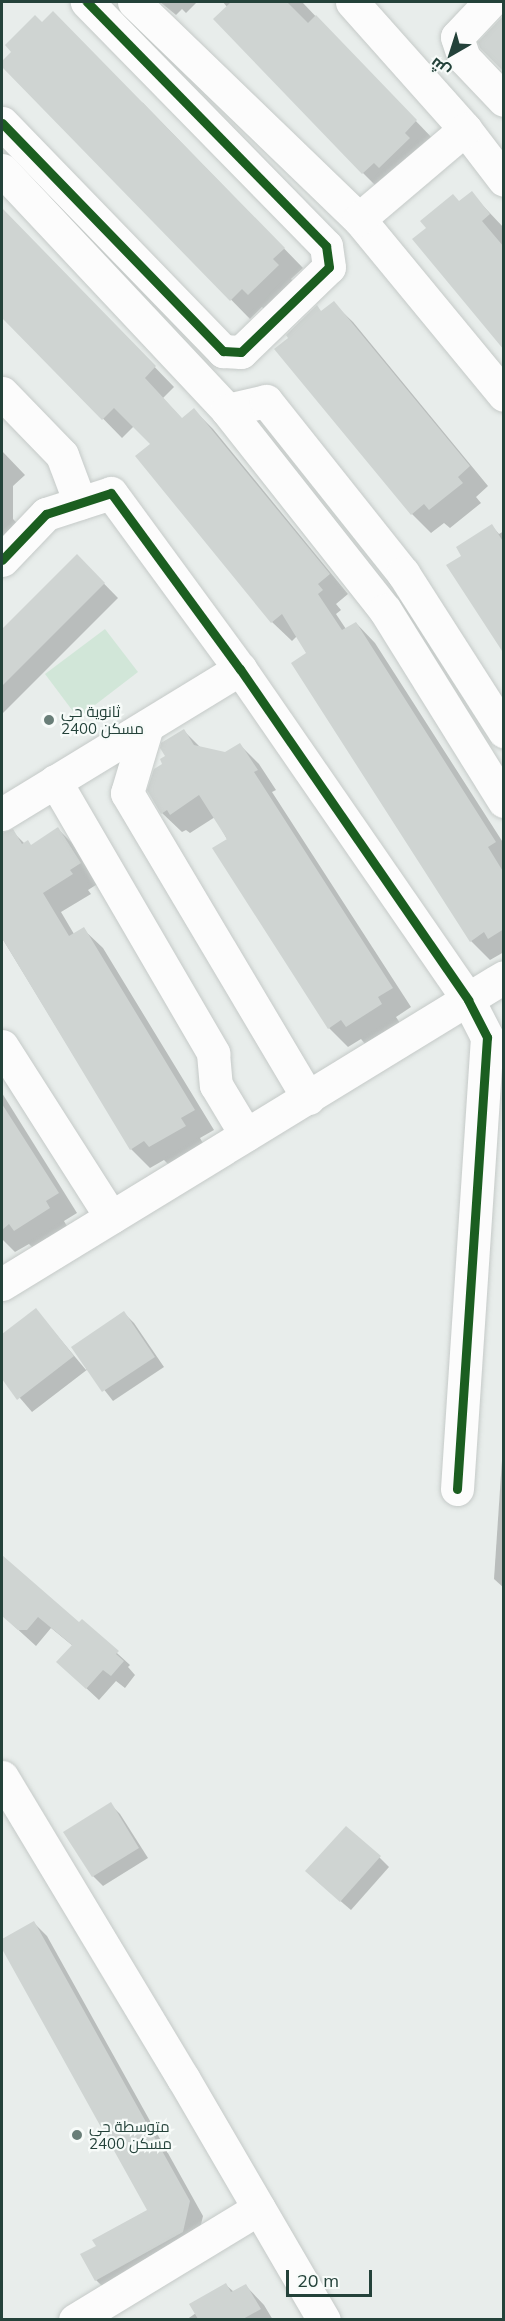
<!DOCTYPE html>
<meta charset="utf-8">
<style>
body{margin:0}
#map{position:relative;width:505px;height:2321px;overflow:hidden;background:#e8edeb;font-family:Mulish,Cairo,sans-serif}
div>[style]{position:absolute}
.green>*{inset:0;background:#d1e6d8}
.shadow>*{inset:0;background:#0003}
.building>*{inset:0;background:#cfd4d2}
.roads{filter:drop-shadow(0 0 2px #c5cac8) drop-shadow(0 0 2px #c5cac8)}
.minor>*{height:33px;margin:-16.5px;padding:0 16.5px;transform-origin:16.5px;border-radius:16.5px;background:#fcfcfc}
.cycleway>*{height:9px;margin:-4.5px;padding:0 4.5px;transform-origin:4.5px;border-radius:4.5px;background:#1b5e20}
.dots>*{width:16px;height:16px;translate:-50% -50%;box-sizing:border-box;border:3px solid #f7fbf9;border-radius:50%}
span{translate:-50% -50%;white-space:nowrap;text-align:center;line-height:1.15;-webkit-text-stroke:4.5px #f7fbf9;paint-order:stroke}
.poi-label{font-size:15px;color:#24423a}
.left{translate:0 -50%;text-align:left}
.frame{position:absolute;inset:0;border:3px solid #24423a;pointer-events:none}
.north{position:absolute;left:421px;top:24px;width:60px;height:60px;-webkit-text-stroke:4px #f7fbf9;paint-order:stroke;rotate:219deg;font-size:16px;font-weight:700;line-height:24px;text-align:center;color:#24423a}
.north::after{content:'';display:block;margin:auto;width:21px;height:27px;background:#24423a;clip-path:polygon(50% 0,100% 100%,50% 72%,0 100%)}
.scale{position:absolute;left:286px;top:2270px;width:86px;height:27px;box-sizing:border-box;border:3px solid #24423a;border-top:0;padding-left:8px;font-size:18px;line-height:21px;white-space:nowrap;color:#24423a;-webkit-text-stroke:4px #f7fbf9;paint-order:stroke}
</style>
<div id="map">
<div class="green">
<i style="clip-path:polygon(105px 629px,138px 672px,78px 718px,45px 674px)"></i>
</div>
<div class="shadow">
<i style="clip-path:polygon(160px 2px,197px 2px,186px 13px,182px 9px,176px 15px)"></i>
<i style="clip-path:polygon(223px 2px,302px 2px,435px 141px,382px 192px,363px 173px)"></i>
<i style="clip-path:polygon(13px 52px,143px 103px,303px 268px,291px 279px,297px 285px,268px 313px,262px 307px,250px 319px,2px 65px)"></i>
<i style="clip-path:polygon(471px 193px,504px 228px,504px 348px,460px 202px)"></i>
<i style="clip-path:polygon(2px 209px,174px 387px,163px 398px,183px 420px,194px 410px,213px 429px,348px 594px,336px 604px,341px 610px,336px 614px,346px 629px,356px 623px,375px 643px,504px 844px,504px 952px,490px 960px,471px 941px,297px 636px,292px 641px,272px 622px,152px 444px,134px 426px,122px 438px,2px 315px)"></i>
<i style="clip-path:polygon(333px 303px,353px 322px,488px 486px,476px 497px,481px 503px,450px 528px,444px 523px,431px 533px,412px 514px,291px 338px)"></i>
<i style="clip-path:polygon(2px 451px,25px 475px,13px 486px,13px 519px,27px 534px,2px 547px)"></i>
<i style="clip-path:polygon(492px 526px,499px 534px,504px 531px,504px 653px,463px 556px)"></i>
<i style="clip-path:polygon(77px 556px,118px 598px,2px 714px,2px 631px)"></i>
<i style="clip-path:polygon(184px 731px,201px 748px,226px 754px,240px 745px,259px 764px,276px 790px,272px 792px,411px 1007px,396px 1017px,400px 1023px,366px 1045px,361px 1039px,348px 1047px,329px 1028px,215px 817px,190px 833px,186px 830px,182px 832px,162px 813px,149px 790px)"></i>
<i style="clip-path:polygon(58px 829px,77px 848px,99px 883px,88px 890px,91px 894px,61px 912px,74px 934px,83px 929px,103px 948px,214px 1130px,200px 1138px,204px 1145px,170px 1166px,164px 1160px,150px 1168px,131px 1149px,2px 938px,2px 841px,14px 833px,25px 844px,32px 846px)"></i>
<i style="clip-path:polygon(2px 1093px,77px 1213px,64px 1221px,68px 1228px,34px 1249px,29px 1244px,15px 1252px,2px 1239px)"></i>
<i style="clip-path:polygon(36px 1310px,86px 1370px,124px 1313px,134px 1323px,164px 1367px,113px 1401px,88px 1369px,32px 1412px,2px 1377px,2px 1336px)"></i>
<i style="clip-path:polygon(504px 1430px,504px 1588px,494px 1579px)"></i>
<i style="clip-path:polygon(2px 1557px,79px 1624px,82px 1621px,130px 1665px,128px 1667px,135px 1675px,125px 1688px,116px 1681px,99px 1700px,71px 1674px,73px 1646px,51px 1628px,36px 1646px,2px 1615px)"></i>
<i style="clip-path:polygon(110px 1804px,120px 1814px,148px 1858px,103px 1886px,93px 1876px)"></i>
<i style="clip-path:polygon(379px 1857px,389px 1867px,351px 1910px,317px 1881px)"></i>
<i style="clip-path:polygon(34px 1923px,47px 1936px,203px 2216px,196px 2246px,109px 2293px,96px 2280px,98px 2247px,149px 2211px,2px 1945px,2px 1941px)"></i>
<i style="clip-path:polygon(226px 2285px,234px 2292px,245px 2285px,264px 2305px,273px 2320px,186px 2320px,196px 2313px)"></i>
</div>
<div class="building">
<i style="clip-path:polygon(231px 2px,287px 2px,308px 23px,316px 15px,417px 120px,405px 133px,410px 138px,379px 168px,374px 163px,362px 174px,213px 19px)"></i>
<i style="clip-path:polygon(53px 11px,285px 248px,273px 259px,279px 265px,248px 295px,242px 289px,230px 301px,2px 67px,2px 61px,11px 52px,5px 45px,35px 15px,42px 22px)"></i>
<i style="clip-path:polygon(504px 15px,504px 72px,480px 48px,478px 42px)"></i>
<i style="clip-path:polygon(472px 191px,490px 214px,482px 221px,504px 247px,504px 350px,412px 239px,426px 228px,420px 221px,453px 194px,459px 201px)"></i>
<i style="clip-path:polygon(2px 208px,156px 366px,145px 378px,182px 418px,194px 408px,330px 574px,318px 584px,323px 590px,318px 594px,342px 630px,356px 622px,496px 842px,488px 847px,504px 873px,504px 929px,488px 939px,484px 932px,470px 942px,291px 663px,306px 653px,282px 614px,271px 623px,135px 456px,150px 444px,114px 408px,102px 420px,2px 318px)"></i>
<i style="clip-path:polygon(334px 301px,470px 466px,458px 477px,463px 483px,429px 510px,424px 504px,411px 515px,274px 349px,288px 338px,286px 335px,317px 305px,321px 311px)"></i>
<i style="clip-path:polygon(492px 524px,504px 543px,504px 654px,446px 565px,461px 556px,456px 547px)"></i>
<i style="clip-path:polygon(77px 554px,105px 583px,2px 686px,2px 629px)"></i>
<i style="clip-path:polygon(184px 729px,194px 745px,225px 752px,240px 743px,258px 770px,254px 772px,393px 988px,378px 997px,382px 1004px,346px 1027px,341px 1020px,328px 1029px,212px 848px,227px 839px,199px 795px,170px 815px,167px 810px,161px 814px,147px 790px,154px 769px,162px 764px,160px 759px,165px 756px,160px 748px,161px 743px)"></i>
<i style="clip-path:polygon(58px 827px,81px 863px,70px 870px,73px 874px,43px 893px,69px 936px,84px 927px,195px 1110px,181px 1118px,186px 1126px,149px 1147px,144px 1141px,130px 1150px,2px 938px,2px 833px,13px 829px,22px 844px,28px 840px,31px 845px)"></i>
<i style="clip-path:polygon(2px 1104px,59px 1193px,46px 1201px,50px 1208px,14px 1231px,9px 1224px,2px 1230px)"></i>
<i style="clip-path:polygon(36px 1308px,74px 1356px,17px 1400px,2px 1379px,2px 1334px)"></i>
<i style="clip-path:polygon(124px 1311px,155px 1357px,102px 1392px,71px 1347px)"></i>
<i style="clip-path:polygon(2px 1555px,79px 1622px,82px 1619px,119px 1651px,116px 1654px,124px 1661px,111px 1676px,103px 1670px,86px 1689px,56px 1662px,72px 1645px,38px 1617px,27px 1630px,18px 1630px,2px 1616px)"></i>
<i style="clip-path:polygon(111px 1802px,139px 1848px,92px 1877px,63px 1832px)"></i>
<i style="clip-path:polygon(346px 1826px,381px 1856px,340px 1902px,305px 1871px)"></i>
<i style="clip-path:polygon(34px 1921px,190px 2201px,183px 2232px,95px 2281px,80px 2254px,96px 2246px,92px 2240px,147px 2210px,2px 1949px,2px 1939px)"></i>
<i style="clip-path:polygon(226px 2283px,231px 2292px,246px 2284px,261px 2309px,243px 2319px,198px 2319px,189px 2304px)"></i>
</div>
<div class="roads">
<div class="minor">
<i style="left:134px;top:2px;width:313px;rotate:44deg"></i>
<i style="left:359px;top:219px;width:228px;rotate:50.5deg"></i>
<i style="left:352px;top:2px;width:170px;rotate:48.3deg"></i>
<i style="left:465px;top:129px;width:64px;rotate:52.6deg"></i>
<i style="left:490px;top:2px;width:48px;rotate:133.3deg"></i>
<i style="left:457px;top:37px;width:22px;rotate:72deg"></i>
<i style="left:464px;top:58px;width:58px;rotate:46.4deg"></i>
<i style="left:2px;top:123px;width:318px;rotate:45.9deg"></i>
<i style="left:223px;top:351px;width:18px;rotate:3deg"></i>
<i style="left:241px;top:352px;width:122px;rotate:-44deg"></i>
<i style="left:329px;top:267px;width:21px;rotate:-98deg"></i>
<i style="left:326px;top:246px;width:342px;rotate:-134.4deg"></i>
<i style="left:2px;top:170px;width:329px;rotate:46.8deg"></i>
<i style="left:227px;top:410px;width:255px;rotate:51.7deg"></i>
<i style="left:385px;top:610px;width:225px;rotate:58.1deg"></i>
<i style="left:359px;top:219px;width:139px;rotate:-40.3deg"></i>
<i style="left:2px;top:393px;width:86px;rotate:45.9deg"></i>
<i style="left:62px;top:455px;width:51px;rotate:69.4deg"></i>
<i style="left:227px;top:410px;width:40px;rotate:-13deg"></i>
<i style="left:266px;top:401px;width:220px;rotate:51.5deg"></i>
<i style="left:403px;top:573px;width:188px;rotate:57.4deg"></i>
<i style="left:2px;top:560px;width:64px;rotate:-46.3deg"></i>
<i style="left:46px;top:514px;width:68px;rotate:-17.9deg"></i>
<i style="left:111px;top:493px;width:218px;rotate:53.8deg"></i>
<i style="left:240px;top:669px;width:402px;rotate:55.4deg"></i>
<i style="left:468px;top:1000px;width:42px;rotate:62.8deg"></i>
<i style="left:487px;top:1037px;width:453px;rotate:93.8deg"></i>
<i style="left:147px;top:726px;width:70px;rotate:106.6deg"></i>
<i style="left:127px;top:793px;width:355px;rotate:59.3deg"></i>
<i style="left:55px;top:781px;width:315px;rotate:59.8deg"></i>
<i style="left:213px;top:1053px;width:32px;rotate:85deg"></i>
<i style="left:216px;top:1085px;width:58px;rotate:59deg"></i>
<i style="left:2px;top:814px;width:279px;rotate:-31.4deg"></i>
<i style="left:2px;top:1046px;width:203px;rotate:57.5deg"></i>
<i style="left:2px;top:1284px;width:588px;rotate:-31.45deg"></i>
<i style="left:2px;top:1777px;width:351px;rotate:59deg"></i>
<i style="left:183px;top:2078px;width:280px;rotate:59.8deg"></i>
<i style="left:75px;top:2320px;width:215px;rotate:-31.3deg"></i>
</div>
</div>
<div class="cycleway">
<i style="left:2px;top:123px;width:318px;rotate:45.9deg"></i>
<i style="left:223px;top:351px;width:18px;rotate:3deg"></i>
<i style="left:241px;top:352px;width:122px;rotate:-44deg"></i>
<i style="left:329px;top:267px;width:21px;rotate:-98deg"></i>
<i style="left:326px;top:246px;width:342px;rotate:-134.4deg"></i>
<i style="left:2px;top:560px;width:64px;rotate:-46.3deg"></i>
<i style="left:46px;top:514px;width:68px;rotate:-17.9deg"></i>
<i style="left:111px;top:493px;width:218px;rotate:53.8deg"></i>
<i style="left:240px;top:669px;width:402px;rotate:55.4deg"></i>
<i style="left:468px;top:1000px;width:42px;rotate:62.8deg"></i>
<i style="left:487px;top:1037px;width:453px;rotate:93.8deg"></i>
</div>
<div class="dots">
<i style="left:49px;top:720px;background:#697e78"></i>
<i style="left:77px;top:2135px;background:#697e78"></i>
</div>
<div class="poi-label">
<span class="left" style="left:61px;top:720px">ثانوية حي<br>2400 مسكن</span>
<span class="left" style="left:89px;top:2135px">متوسطة حي<br>2400 مسكن</span>
</div>
<div class="frame"></div>
<div class="north">ش</div>
<div class="scale">20 m</div>
</div>
